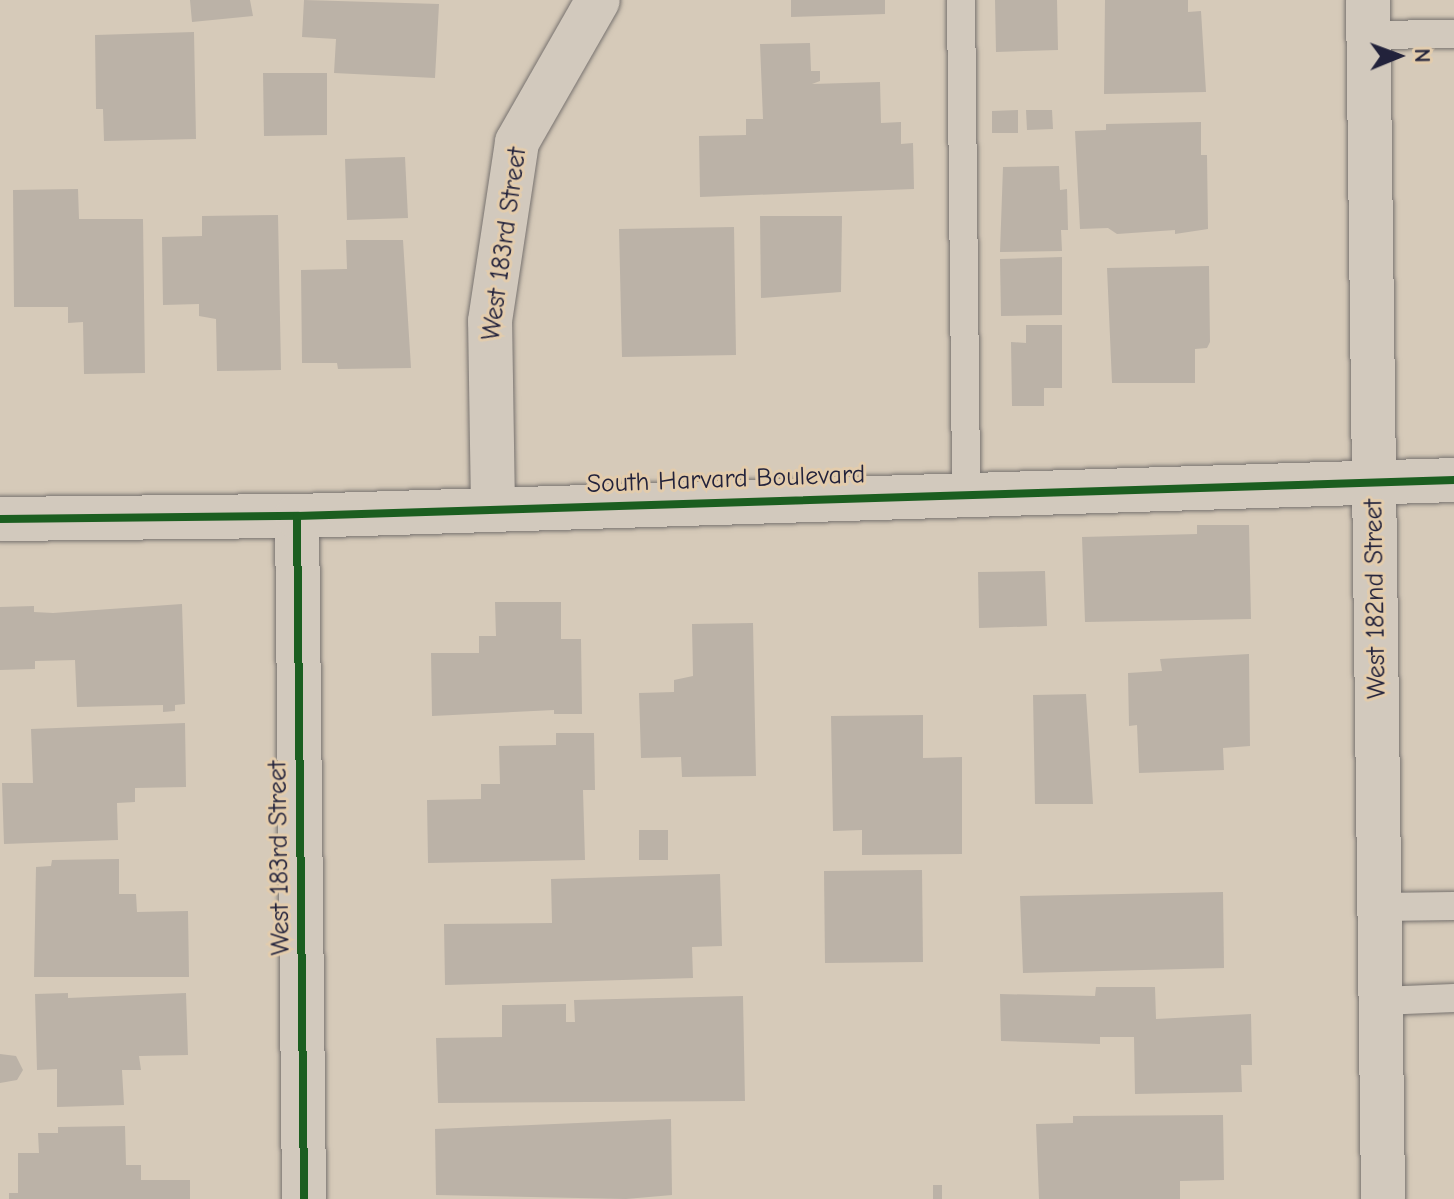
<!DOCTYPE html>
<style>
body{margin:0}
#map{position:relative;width:1454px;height:1199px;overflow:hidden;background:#d6cab9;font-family:"Comic Neue",sans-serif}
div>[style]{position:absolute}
.building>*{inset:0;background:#bbb2a7}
.roads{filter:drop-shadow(0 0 2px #77726f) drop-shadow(0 0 2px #77726f)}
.lane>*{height:28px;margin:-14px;padding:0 14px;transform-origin:14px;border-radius:14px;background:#d2c9bd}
.street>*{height:44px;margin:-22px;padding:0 22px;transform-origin:22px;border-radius:22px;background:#d2c9bd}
.secondary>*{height:44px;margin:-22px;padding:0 22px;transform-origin:22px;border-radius:22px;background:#d2c9bd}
.cycleway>*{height:8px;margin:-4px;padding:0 4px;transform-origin:4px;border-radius:4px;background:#1b5e20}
span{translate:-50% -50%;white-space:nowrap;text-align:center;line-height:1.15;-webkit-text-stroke:6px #e3ccac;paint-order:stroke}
.street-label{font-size:26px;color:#22223b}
.north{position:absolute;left:1358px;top:16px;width:80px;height:80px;-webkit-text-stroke:6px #e3ccac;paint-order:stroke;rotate:89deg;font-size:22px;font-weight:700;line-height:32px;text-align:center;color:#22223b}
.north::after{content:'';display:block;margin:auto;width:28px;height:36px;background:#22223b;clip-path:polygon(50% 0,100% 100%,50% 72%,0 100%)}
</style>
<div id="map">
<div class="building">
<i style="clip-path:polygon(190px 0,250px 0,253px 16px,192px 22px)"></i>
<i style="clip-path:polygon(304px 0,439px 4px,435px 78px,334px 73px,336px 39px,302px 37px)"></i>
<i style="clip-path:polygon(791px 0,885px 0,885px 14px,791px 17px)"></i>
<i style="clip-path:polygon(995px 0,1057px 0,1058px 50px,996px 52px)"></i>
<i style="clip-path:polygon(1105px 0,1188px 0,1188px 12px,1201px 11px,1206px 92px,1104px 94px)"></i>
<i style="clip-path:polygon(194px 32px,196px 139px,104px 141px,103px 109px,96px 109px,95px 35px)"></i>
<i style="clip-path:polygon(810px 43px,811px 71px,820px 71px,820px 81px,812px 84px,880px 82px,881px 123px,901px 122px,901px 144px,913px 143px,914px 189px,700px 197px,699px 136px,746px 135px,746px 119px,763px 119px,760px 44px)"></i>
<i style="clip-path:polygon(263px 73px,327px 73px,327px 135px,264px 136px)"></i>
<i style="clip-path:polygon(1018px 110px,1018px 133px,992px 133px,992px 111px)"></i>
<i style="clip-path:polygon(1026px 110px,1052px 110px,1053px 129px,1027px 130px)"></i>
<i style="clip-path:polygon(1201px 122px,1201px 155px,1207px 155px,1208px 229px,1175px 234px,1175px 230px,1117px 234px,1108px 228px,1080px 229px,1075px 131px,1106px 130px,1106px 124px)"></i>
<i style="clip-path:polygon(405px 157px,408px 218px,347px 220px,345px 159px)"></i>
<i style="clip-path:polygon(1059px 166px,1060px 190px,1067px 189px,1068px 230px,1061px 230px,1062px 251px,1000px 252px,1003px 167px)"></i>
<i style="clip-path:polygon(78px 189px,79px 219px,143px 219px,145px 373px,84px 374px,83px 322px,68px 323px,68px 307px,14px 307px,13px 190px)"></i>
<i style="clip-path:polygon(278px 215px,281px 370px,217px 371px,216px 319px,199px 316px,199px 304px,163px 305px,162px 237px,202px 236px,202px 216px)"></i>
<i style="clip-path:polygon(760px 216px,842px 216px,841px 292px,761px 298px)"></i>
<i style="clip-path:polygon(734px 227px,736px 355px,622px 357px,619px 229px)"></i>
<i style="clip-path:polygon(346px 240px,403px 240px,411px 368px,338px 369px,337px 363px,302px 363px,301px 270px,347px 269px)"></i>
<i style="clip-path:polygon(1062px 257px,1062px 315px,1001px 316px,1000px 259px)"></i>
<i style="clip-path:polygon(1209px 266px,1210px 342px,1207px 348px,1195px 349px,1195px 383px,1112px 383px,1107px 268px)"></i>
<i style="clip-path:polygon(1026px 325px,1062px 325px,1062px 388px,1044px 388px,1044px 406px,1012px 406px,1011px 342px,1026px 343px)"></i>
<i style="clip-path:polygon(1197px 525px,1249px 525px,1251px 619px,1085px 622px,1082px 537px,1197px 534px)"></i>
<i style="clip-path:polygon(1045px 571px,1047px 626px,979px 628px,978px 572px)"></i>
<i style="clip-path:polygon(495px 602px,561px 602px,561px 639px,581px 639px,582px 714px,554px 714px,554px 710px,432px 716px,431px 653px,479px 653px,479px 636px,496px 636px)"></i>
<i style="clip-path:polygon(182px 604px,185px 704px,175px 705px,175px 711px,163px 712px,163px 705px,77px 707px,75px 660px,35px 661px,35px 669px,0 670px,0 607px,34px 606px,34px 612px,53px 613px)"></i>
<i style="clip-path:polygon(753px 623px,756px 776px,682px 777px,681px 757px,641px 758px,639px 693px,674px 692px,674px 680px,693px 676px,692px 624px)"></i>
<i style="clip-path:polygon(1249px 654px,1250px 746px,1223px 748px,1224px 770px,1139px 773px,1137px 725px,1129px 726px,1128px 673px,1162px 671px,1160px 659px)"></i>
<i style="clip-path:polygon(1086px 694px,1093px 804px,1035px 804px,1033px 695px)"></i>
<i style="clip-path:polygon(923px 715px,923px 758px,962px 757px,962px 854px,862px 855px,862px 830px,833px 831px,831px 716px)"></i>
<i style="clip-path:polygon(185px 723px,186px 787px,135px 788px,135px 802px,117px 803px,118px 840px,4px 844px,2px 783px,33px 783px,31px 729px)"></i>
<i style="clip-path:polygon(556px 733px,594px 733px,595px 790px,583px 790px,585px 860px,428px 863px,427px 800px,481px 799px,481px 784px,500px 784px,499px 746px,556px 745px)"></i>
<i style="clip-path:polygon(639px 830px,668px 830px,668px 860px,639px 860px)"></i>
<i style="clip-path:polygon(119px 859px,119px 894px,136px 894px,137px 912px,188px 911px,189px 977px,34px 977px,36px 867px,51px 866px,52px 860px)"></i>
<i style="clip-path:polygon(922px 870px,923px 962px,825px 963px,824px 871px)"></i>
<i style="clip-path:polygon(720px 874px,722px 946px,692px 947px,693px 978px,445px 985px,444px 924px,552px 923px,551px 879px)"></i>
<i style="clip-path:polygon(1223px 892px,1224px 968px,1023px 973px,1020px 896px)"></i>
<i style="clip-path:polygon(1096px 987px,1155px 987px,1156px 1019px,1251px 1014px,1252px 1065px,1241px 1065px,1242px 1092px,1135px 1094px,1134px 1037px,1100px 1037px,1100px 1044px,1001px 1041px,1000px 994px,1095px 996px)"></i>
<i style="clip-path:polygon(68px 993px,68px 998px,186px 993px,188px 1055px,139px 1056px,141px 1070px,122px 1070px,124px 1105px,57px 1107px,57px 1069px,37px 1070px,35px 994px)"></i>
<i style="clip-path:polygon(743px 996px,745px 1101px,438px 1103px,436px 1038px,502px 1037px,502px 1005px,566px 1004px,566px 1022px,575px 1022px,574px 1000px)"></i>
<i style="clip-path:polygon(0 1054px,16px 1056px,23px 1070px,17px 1080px,0 1083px)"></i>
<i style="clip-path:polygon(1223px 1115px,1224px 1180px,1180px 1181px,1180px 1199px,1039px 1199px,1036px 1124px,1073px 1123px,1073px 1116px)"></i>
<i style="clip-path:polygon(671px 1119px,672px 1195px,626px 1199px,436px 1195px,435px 1129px)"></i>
<i style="clip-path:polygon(125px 1126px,126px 1165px,141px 1165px,141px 1180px,190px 1180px,190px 1199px,9px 1199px,9px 1193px,18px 1193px,18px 1153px,39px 1153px,38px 1133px,58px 1133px,58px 1127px)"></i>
<i style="clip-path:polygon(933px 1185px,942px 1185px,942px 1199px,933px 1199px)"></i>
</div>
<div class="roads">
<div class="lane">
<i style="left:961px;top:0;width:493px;rotate:89.4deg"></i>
<i style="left:1368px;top:35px;width:86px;rotate:-0.7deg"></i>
<i style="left:1380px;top:907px;width:74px;rotate:-0.8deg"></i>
<i style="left:1380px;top:1001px;width:74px;rotate:-2.3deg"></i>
</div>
<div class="street">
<i style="left:493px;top:508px;width:187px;rotate:-90.9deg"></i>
<i style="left:490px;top:321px;width:181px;rotate:-81.4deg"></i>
<i style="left:517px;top:142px;width:163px;rotate:-60.3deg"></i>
<i style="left:297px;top:516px;width:683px;rotate:89.41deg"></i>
<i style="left:0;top:519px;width:297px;rotate:-0.6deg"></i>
<i style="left:297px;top:516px;width:1158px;rotate:-1.78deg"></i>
</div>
<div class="secondary">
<i style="left:1368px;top:0;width:1199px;rotate:89.28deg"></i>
</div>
</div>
<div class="cycleway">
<i style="left:297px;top:516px;width:683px;rotate:89.41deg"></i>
<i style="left:0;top:519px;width:297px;rotate:-0.6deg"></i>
<i style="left:297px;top:516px;width:1158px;rotate:-1.78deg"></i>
</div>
<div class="street-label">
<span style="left:505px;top:244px;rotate:-82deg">West 183rd Street</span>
<span style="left:726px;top:480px;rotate:-2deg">South Harvard Boulevard</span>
<span style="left:1376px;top:599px;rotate:-91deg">West 182nd Street</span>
<span style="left:280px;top:858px;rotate:-91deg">West 183rd Street</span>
</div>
<div class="north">N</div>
</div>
